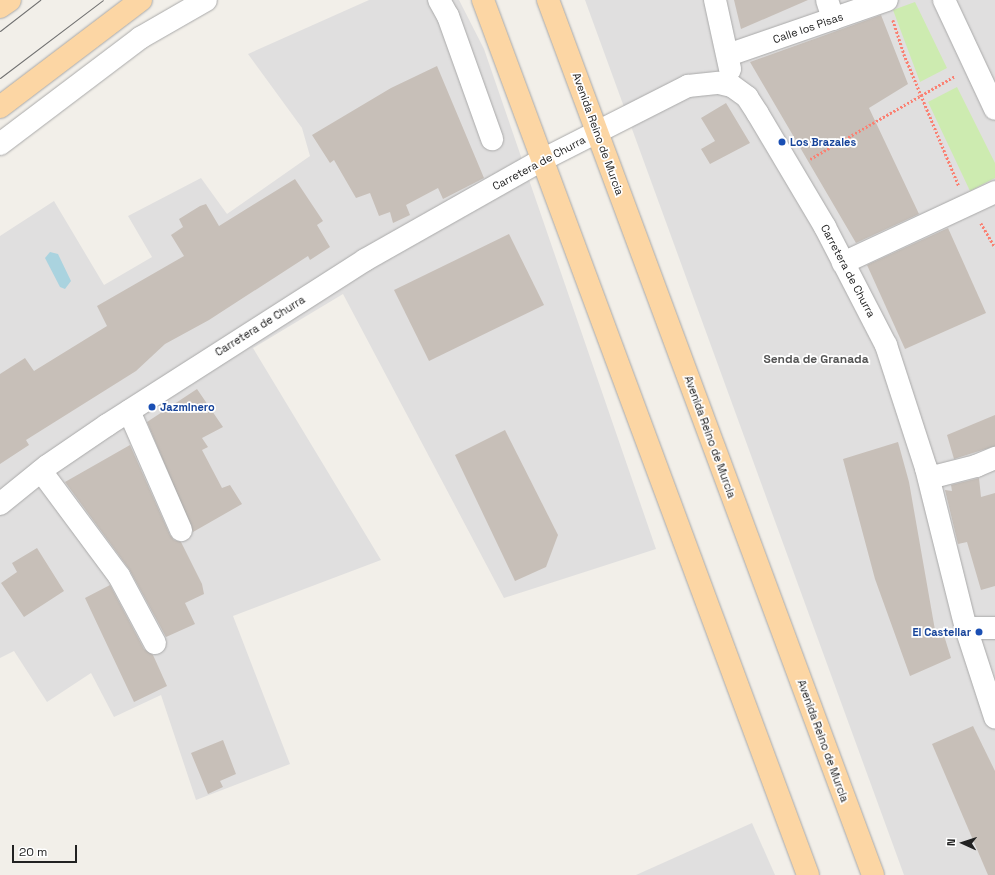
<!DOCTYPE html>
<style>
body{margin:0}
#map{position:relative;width:995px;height:875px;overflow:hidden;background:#f2efe9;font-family:"Space Grotesk",sans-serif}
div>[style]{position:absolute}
.residential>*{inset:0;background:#e0dfdf}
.grass>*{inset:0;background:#cdebb0}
.water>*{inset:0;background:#aad3df}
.building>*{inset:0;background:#c7bfb8}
.path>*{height:2.5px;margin-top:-1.25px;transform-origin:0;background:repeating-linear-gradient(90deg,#fa8072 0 2px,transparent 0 4px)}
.roads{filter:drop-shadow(0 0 1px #a9a9a9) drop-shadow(0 0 1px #a9a9a9)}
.minor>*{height:22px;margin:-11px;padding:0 11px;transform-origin:11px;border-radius:11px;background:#fff}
.major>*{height:22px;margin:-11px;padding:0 11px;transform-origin:11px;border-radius:11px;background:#fcd6a4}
.tram>*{height:1px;margin:-0.5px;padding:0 0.5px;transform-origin:0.5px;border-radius:0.5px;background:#707070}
.dots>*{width:11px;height:11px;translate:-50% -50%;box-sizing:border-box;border:2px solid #fff;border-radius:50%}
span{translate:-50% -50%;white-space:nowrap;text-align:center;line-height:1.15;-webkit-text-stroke:3.5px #fff;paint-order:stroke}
.street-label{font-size:11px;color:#222}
.transit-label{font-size:11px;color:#164399;font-weight:700}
.left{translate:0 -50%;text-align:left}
.right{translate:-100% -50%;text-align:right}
.neighbourhood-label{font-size:12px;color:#555;font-weight:700}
.north{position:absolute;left:943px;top:823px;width:40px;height:40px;-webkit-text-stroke:3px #fff;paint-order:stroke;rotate:273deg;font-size:11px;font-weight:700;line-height:16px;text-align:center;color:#222}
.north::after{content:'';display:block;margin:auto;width:14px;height:18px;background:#222;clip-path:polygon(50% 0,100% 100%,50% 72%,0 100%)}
.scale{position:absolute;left:12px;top:845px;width:65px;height:18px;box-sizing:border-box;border:2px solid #222;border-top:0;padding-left:5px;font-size:12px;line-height:14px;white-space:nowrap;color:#222;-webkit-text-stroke:3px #fff;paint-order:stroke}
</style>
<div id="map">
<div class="residential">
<i style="clip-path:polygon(369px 0,459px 0,484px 49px,656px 549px,504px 598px,343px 294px,253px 348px,381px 560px,233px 616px,290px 764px,196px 800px,161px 695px,114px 717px,91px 673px,47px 702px,14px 651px,0 658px,0 236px,54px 201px,104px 285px,152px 257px,128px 216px,201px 178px,227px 214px,310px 156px,302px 128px,248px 54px)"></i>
<i style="clip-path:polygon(585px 0,995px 0,995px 875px,904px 875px)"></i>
<i style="clip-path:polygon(752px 823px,775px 875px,636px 875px)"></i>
</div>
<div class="grass">
<i style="clip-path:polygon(915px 2px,947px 68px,920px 82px,893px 10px)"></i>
<i style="clip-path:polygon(957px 87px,995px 163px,995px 178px,970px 191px,928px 102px)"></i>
</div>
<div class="water">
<i style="clip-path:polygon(50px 252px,58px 254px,71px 281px,65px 289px,60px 287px,45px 258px)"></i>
</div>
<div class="building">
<i style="clip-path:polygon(734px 0,808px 0,741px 29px)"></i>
<i style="clip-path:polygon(881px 15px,908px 84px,869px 108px,919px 214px,856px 243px,750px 62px)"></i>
<i style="clip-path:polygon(437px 66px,484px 178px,443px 199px,438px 188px,406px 205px,410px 215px,393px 223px,390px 212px,379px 216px,370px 193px,356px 198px,334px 160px,330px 163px,312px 135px,391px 88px)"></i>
<i style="clip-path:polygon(726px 103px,750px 143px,710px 164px,701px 149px,715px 141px,701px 118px)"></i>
<i style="clip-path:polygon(295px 179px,323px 221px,317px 225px,330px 247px,310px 260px,308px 256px,209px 320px,165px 344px,136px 371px,26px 440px,29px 445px,0 464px,0 374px,25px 358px,34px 371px,107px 326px,97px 306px,184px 256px,171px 235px,183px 227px,179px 219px,200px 206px,206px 204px,219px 226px)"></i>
<i style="clip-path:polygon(948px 228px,986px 313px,905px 349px,867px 265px)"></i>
<i style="clip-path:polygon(509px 234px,544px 305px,429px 361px,394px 290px)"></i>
<i style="clip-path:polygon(197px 389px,223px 427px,202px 438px,208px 447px,202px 450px,222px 488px,230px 485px,242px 504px,193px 532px,147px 422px)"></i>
<i style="clip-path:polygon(995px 415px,995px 446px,954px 459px,947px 435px)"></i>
<i style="clip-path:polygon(505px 430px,558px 535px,546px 567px,515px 581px,455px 455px)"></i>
<i style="clip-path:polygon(898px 442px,909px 482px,935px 630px,942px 629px,951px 658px,910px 676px,875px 579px,843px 459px)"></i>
<i style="clip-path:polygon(130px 445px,170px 535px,174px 540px,181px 542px,202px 584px,204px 594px,185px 603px,195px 624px,166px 637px,129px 569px,65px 482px)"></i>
<i style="clip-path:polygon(979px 478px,981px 497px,995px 493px,995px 586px,981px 590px,967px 542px,958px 544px,945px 490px,952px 491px,951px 485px)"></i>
<i style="clip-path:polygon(37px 548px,64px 591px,24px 617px,1px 583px,17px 572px,12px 563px)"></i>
<i style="clip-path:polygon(110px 585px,144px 649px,153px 655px,167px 686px,134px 702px,85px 598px)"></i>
<i style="clip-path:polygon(973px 726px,995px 771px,995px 875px,988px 875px,932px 744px)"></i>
<i style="clip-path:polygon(223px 740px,236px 774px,220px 781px,223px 787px,208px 794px,191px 753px)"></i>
</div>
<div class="path">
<i style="left:893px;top:20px;width:36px;rotate:72deg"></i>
<i style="left:904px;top:54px;width:143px;rotate:67.4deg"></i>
<i style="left:810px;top:159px;width:167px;rotate:-29.8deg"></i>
<i style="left:981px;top:223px;width:28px;rotate:60deg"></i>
</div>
<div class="roads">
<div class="minor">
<i style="left:439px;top:0;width:18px;rotate:61deg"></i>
<i style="left:448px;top:16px;width:131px;rotate:70.3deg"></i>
<i style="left:715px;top:0;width:71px;rotate:77.7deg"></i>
<i style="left:827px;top:0;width:20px;rotate:72deg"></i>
<i style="left:944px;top:0;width:120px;rotate:64.9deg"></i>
<i style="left:728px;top:55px;width:168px;rotate:-19.1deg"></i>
<i style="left:0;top:144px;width:176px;rotate:-37.1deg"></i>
<i style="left:140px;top:38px;width:76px;rotate:-29.9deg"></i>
<i style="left:843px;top:263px;width:168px;rotate:-25deg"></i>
<i style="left:129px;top:411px;width:130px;rotate:66.4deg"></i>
<i style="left:41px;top:471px;width:131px;rotate:53.4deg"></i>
<i style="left:119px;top:576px;width:76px;rotate:61.8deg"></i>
<i style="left:929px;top:478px;width:49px;rotate:-14.3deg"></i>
<i style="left:976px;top:466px;width:21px;rotate:-23deg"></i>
<i style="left:0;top:504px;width:60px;rotate:-39deg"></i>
<i style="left:47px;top:466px;width:73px;rotate:-34.3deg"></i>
<i style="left:107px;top:425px;width:306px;rotate:-32.6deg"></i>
<i style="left:365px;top:260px;width:203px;rotate:-29.5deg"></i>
<i style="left:542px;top:160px;width:164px;rotate:-26.9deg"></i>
<i style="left:688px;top:86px;width:31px;rotate:-6deg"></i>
<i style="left:719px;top:83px;width:13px;rotate:13deg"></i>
<i style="left:732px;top:86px;width:19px;rotate:36deg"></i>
<i style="left:747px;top:97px;width:20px;rotate:57deg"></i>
<i style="left:758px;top:114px;width:131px;rotate:59.3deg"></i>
<i style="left:825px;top:227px;width:133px;rotate:62.7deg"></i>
<i style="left:886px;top:345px;width:129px;rotate:72deg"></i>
<i style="left:926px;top:468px;width:165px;rotate:76deg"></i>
<i style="left:966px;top:628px;width:94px;rotate:72deg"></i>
<i style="left:966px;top:628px;width:29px"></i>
</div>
<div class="major">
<i style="left:483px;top:0;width:933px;rotate:69.62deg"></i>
<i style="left:548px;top:0;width:933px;rotate:69.62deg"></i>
<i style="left:0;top:7px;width:12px;rotate:-35deg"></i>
<i style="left:0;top:107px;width:177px;rotate:-37.2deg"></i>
</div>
</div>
<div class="tram">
<i style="left:0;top:31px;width:51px;rotate:-37.8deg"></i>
<i style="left:0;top:78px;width:129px;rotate:-37.1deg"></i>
</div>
<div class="dots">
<i style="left:782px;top:142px;background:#1a4fb4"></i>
<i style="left:152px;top:407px;background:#1a4fb4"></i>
<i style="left:979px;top:632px;background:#1a4fb4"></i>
</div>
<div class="street-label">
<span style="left:808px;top:28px;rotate:-19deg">Calle los Pisas</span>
<span style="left:598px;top:134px;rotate:70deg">Avenida Reino de Murcia</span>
<span style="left:539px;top:163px;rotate:-28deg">Carretera de Churra</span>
<span style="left:848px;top:271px;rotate:62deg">Carretera de Churra</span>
<span style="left:260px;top:326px;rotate:-32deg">Carretera de Churra</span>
<span style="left:710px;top:437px;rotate:70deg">Avenida Reino de Murcia</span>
<span style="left:823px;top:741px;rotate:70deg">Avenida Reino de Murcia</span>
</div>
<div class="transit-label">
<span class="left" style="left:790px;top:142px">Los Brazales</span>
<span class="left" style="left:160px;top:407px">Jazminero</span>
<span class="right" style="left:971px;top:632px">El Castellar</span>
</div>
<div class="neighbourhood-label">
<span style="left:816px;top:360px">Senda de Granada</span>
</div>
<div class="north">N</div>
<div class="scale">20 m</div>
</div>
